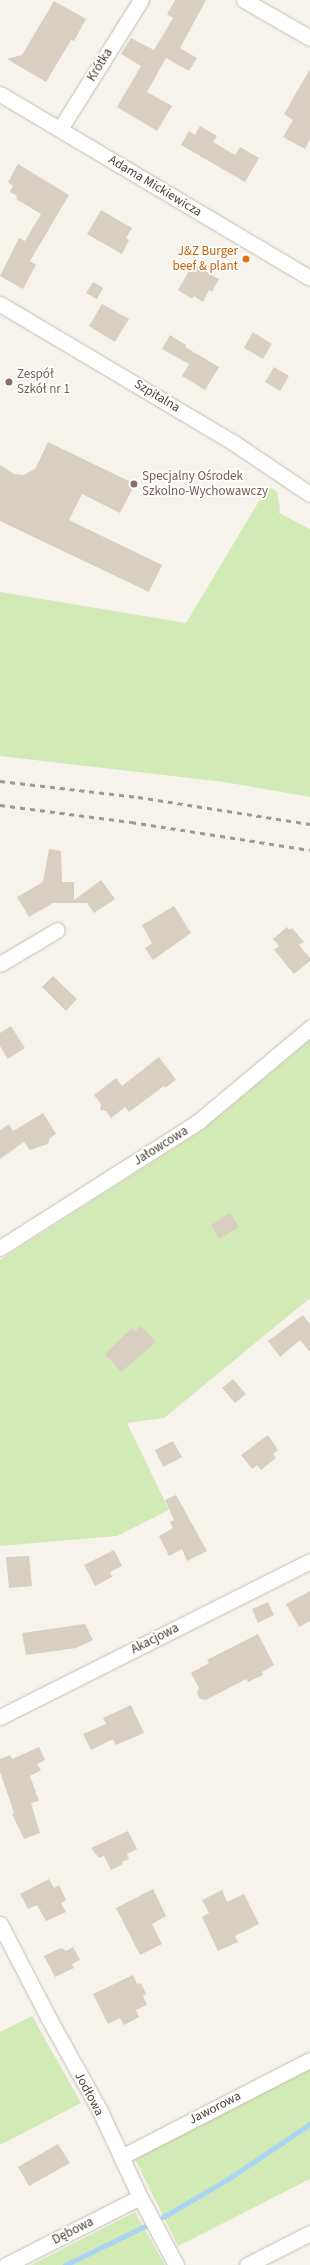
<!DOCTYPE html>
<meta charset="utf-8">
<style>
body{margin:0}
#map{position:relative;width:310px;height:2265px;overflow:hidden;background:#f6f3ec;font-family:"Source Sans 3",sans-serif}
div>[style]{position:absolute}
.green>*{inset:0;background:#d2eab5}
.stream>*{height:5px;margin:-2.5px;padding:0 2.5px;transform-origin:2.5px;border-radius:2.5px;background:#a9d4f2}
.building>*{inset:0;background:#d8cfc1}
.roads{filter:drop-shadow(0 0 1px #c2bbae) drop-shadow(0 0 1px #c2bbae)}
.street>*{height:15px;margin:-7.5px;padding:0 7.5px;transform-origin:7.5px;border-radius:7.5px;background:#fff}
.rail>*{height:3px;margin-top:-1.5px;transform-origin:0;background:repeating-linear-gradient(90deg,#9a9a9a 0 5px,transparent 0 10px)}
.dots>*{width:11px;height:11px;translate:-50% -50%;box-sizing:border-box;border:2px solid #fff;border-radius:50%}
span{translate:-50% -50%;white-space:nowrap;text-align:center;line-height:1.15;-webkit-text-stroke:3.5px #fff;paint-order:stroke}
.street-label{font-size:13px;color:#4b4439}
.food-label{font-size:13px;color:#c56008}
.right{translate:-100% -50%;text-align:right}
.education-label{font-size:13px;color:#785e54}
.left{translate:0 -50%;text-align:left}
</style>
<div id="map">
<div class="green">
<i style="clip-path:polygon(268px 486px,277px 492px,280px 509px,279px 513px,310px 529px,310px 797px,224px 782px,0 756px,0 592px,186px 623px)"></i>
<i style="clip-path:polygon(310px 1040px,310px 1298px,164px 1418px,127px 1423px,169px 1510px,117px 1536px,0 1546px,0 1260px,201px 1131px)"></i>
<i style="clip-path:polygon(32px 2016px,81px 2103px,0 2145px,0 2032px)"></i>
<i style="clip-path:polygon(310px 2068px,310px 2179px,178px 2246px,134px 2157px)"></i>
<i style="clip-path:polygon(135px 2212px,165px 2265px,31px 2265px)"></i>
</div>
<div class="stream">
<i style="left:163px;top:2217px;width:75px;rotate:-30.3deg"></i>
<i style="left:228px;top:2179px;width:99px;rotate:-33.9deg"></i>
<i style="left:65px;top:2265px;width:89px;rotate:-26deg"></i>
</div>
<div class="building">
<i style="clip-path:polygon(175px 0,206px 0,180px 48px,197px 58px,189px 71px,166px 58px,147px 92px,172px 106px,157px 131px,117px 107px,141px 66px,121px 54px,131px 38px,154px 50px,173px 18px,167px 14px)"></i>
<i style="clip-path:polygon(54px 1px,86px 19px,74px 41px,71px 40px,46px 82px,7px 59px,22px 55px)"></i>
<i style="clip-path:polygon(310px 69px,310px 139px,305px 149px,283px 137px,293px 120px,284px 114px)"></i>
<i style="clip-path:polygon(200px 126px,217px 136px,213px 142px,235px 155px,240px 147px,259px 158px,245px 182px,181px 145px,189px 131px,195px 135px)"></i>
<i style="clip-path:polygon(18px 164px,69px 195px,30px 261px,36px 265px,23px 289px,0 276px,19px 238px,25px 241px,41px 214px,16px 199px,17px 196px,10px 192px,13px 186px,8px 182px)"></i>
<i style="clip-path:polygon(101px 210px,132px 228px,126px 238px,129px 240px,122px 254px,87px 234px)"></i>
<i style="clip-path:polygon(193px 264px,219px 279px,212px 292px,209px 290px,203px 302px,194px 296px,192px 299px,178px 290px)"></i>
<i style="clip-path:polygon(93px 282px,103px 288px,97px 299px,86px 293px)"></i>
<i style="clip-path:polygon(102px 304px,129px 319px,115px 342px,89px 326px)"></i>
<i style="clip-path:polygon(253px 332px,272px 344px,263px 359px,244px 348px)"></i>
<i style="clip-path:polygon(170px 335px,186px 345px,185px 347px,219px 367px,205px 390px,182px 376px,189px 364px,162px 349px)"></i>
<i style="clip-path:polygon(274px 367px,289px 376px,280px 391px,265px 382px)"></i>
<i style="clip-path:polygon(48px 442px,135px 484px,120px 513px,82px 494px,69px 520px,162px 565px,149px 592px,0 521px,0 465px,14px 474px,23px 475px,35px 469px)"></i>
<i style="clip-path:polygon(49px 849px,61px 851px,62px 882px,74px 882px,74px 900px,101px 880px,115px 899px,94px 913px,87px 903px,53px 903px,29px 917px,17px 897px,43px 882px)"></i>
<i style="clip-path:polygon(174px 906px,191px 933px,153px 960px,145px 948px,152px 943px,142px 925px)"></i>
<i style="clip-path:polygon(287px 927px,289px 930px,292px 928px,304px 942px,299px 945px,310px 958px,310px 961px,294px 974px,274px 950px,279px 946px,273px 939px)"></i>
<i style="clip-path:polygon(53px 976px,77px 999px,66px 1011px,42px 987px)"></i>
<i style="clip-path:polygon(11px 1026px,25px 1048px,8px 1059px,0 1046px,0 1033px)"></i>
<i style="clip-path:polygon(159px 1057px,176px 1080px,165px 1088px,164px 1086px,129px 1112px,125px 1107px,111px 1118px,106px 1111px,100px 1110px,101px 1104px,94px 1095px,116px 1078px,122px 1086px)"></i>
<i style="clip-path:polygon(43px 1113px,56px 1134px,50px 1138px,48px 1144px,30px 1150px,24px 1142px,0 1159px,0 1130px,9px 1124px,13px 1131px)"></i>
<i style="clip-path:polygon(230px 1213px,239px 1227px,219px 1239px,211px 1225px)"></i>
<i style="clip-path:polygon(303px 1315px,310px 1324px,310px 1352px,300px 1340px,280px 1357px,268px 1341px)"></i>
<i style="clip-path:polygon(141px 1326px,156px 1342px,121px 1372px,105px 1354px,132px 1328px,135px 1331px)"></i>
<i style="clip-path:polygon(233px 1379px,246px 1394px,235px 1403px,222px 1388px)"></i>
<i style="clip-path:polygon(268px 1435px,278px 1450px,273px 1454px,276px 1458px,261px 1470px,257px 1465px,252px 1469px,241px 1455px)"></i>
<i style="clip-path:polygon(173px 1441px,182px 1457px,163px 1467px,155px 1450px)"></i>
<i style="clip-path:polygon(176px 1495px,207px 1551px,187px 1561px,182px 1549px,169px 1556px,159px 1536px,173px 1528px,170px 1522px,174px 1520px,165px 1500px)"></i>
<i style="clip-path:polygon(114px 1550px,122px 1566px,110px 1572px,112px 1577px,95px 1586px,84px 1565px)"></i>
<i style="clip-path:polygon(29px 1556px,32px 1586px,9px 1588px,6px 1557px)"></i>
<i style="clip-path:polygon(310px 1591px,310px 1621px,299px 1627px,286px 1604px)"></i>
<i style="clip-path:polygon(268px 1602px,274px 1615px,258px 1623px,252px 1609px)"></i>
<i style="clip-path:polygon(85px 1624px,93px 1640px,76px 1648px,26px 1655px,22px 1633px)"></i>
<i style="clip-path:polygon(258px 1634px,274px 1665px,262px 1672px,263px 1675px,248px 1682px,246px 1679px,206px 1700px,200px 1699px,197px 1693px,199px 1688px,191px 1673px,209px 1663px,207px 1660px)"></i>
<i style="clip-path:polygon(131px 1705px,144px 1733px,116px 1745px,113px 1739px,91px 1750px,83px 1734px,106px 1724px,103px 1718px)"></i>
<i style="clip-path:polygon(39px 1747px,45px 1760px,37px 1764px,41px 1770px,30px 1776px,39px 1801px,31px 1803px,40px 1833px,24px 1839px,12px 1814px,14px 1813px,0 1772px,0 1759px,10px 1755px,12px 1759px)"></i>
<i style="clip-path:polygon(128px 1831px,137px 1849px,127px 1854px,129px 1859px,122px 1862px,123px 1864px,111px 1870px,104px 1856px,99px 1858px,91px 1848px)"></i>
<i style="clip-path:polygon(49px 1879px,54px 1888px,59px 1885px,66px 1900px,61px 1903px,66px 1912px,46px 1921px,37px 1905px,28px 1909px,20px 1894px)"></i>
<i style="clip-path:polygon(153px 1889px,166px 1916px,152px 1924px,162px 1944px,140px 1955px,116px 1908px)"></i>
<i style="clip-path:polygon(222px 1890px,227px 1902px,244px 1894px,259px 1924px,235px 1936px,238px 1942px,218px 1951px,202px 1917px,209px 1913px,202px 1900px)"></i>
<i style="clip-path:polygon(73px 1947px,80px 1960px,72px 1964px,74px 1968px,55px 1977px,44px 1956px,58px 1949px,62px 1948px,66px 1951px)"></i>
<i style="clip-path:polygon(133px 1975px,137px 1984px,141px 1983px,146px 1994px,143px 1996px,147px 2005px,136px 2010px,139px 2017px,124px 2025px,120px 2018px,108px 2024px,93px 1994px)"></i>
<i style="clip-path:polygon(58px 2144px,70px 2163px,29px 2186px,18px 2167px)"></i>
</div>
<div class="roads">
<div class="street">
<i style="left:244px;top:0;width:76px;rotate:29.9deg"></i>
<i style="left:0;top:94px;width:360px;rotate:30.7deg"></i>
<i style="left:60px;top:129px;width:152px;rotate:-57.9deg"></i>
<i style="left:0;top:304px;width:269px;rotate:30.7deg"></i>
<i style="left:231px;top:441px;width:95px;rotate:33.9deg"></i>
<i style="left:0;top:964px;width:66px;rotate:-30.8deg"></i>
<i style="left:0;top:1248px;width:236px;rotate:-32.5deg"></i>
<i style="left:199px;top:1121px;width:145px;rotate:-40deg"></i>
<i style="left:0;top:1717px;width:347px;rotate:-26.7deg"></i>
<i style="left:0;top:1924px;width:105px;rotate:62.7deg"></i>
<i style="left:48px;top:2017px;width:107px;rotate:61deg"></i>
<i style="left:100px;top:2111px;width:95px;rotate:65.1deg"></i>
<i style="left:140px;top:2197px;width:77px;rotate:62.1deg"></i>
<i style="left:121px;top:2157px;width:212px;rotate:-27.2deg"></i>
<i style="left:6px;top:2265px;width:150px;rotate:-26.9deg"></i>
<i style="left:247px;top:2265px;width:71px;rotate:-26.9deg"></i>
</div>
</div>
<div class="rail">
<i style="left:0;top:781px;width:139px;rotate:6.6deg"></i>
<i style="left:138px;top:797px;width:174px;rotate:8.9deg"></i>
<i style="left:0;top:805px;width:132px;rotate:7.4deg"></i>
<i style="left:131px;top:822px;width:181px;rotate:8.9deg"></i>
</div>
<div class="dots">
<i style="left:246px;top:259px;background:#e8710a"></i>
<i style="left:9px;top:382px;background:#8d6e63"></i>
<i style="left:134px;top:484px;background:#8d6e63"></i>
</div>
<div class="street-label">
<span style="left:100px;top:65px;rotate:-58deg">Krótka</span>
<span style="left:155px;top:186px;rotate:31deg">Adama Mickiewicza</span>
<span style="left:157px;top:396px;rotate:31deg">Szpitalna</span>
<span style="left:161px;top:1146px;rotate:-32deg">Jałowcowa</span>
<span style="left:155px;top:1639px;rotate:-27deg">Akacjowa</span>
<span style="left:89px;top:2094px;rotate:62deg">Jodłowa</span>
<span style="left:215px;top:2108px;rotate:-27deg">Jaworowa</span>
<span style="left:73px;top:2231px;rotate:-27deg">Dębowa</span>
</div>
<div class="food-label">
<span class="right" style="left:238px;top:259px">J&amp;Z Burger<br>beef &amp; plant</span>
</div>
<div class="education-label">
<span class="left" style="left:17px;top:382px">Zespół<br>Szkół nr 1</span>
<span class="left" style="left:142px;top:484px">Specjalny Ośrodek<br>Szkolno-Wychowawczy</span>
</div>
</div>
